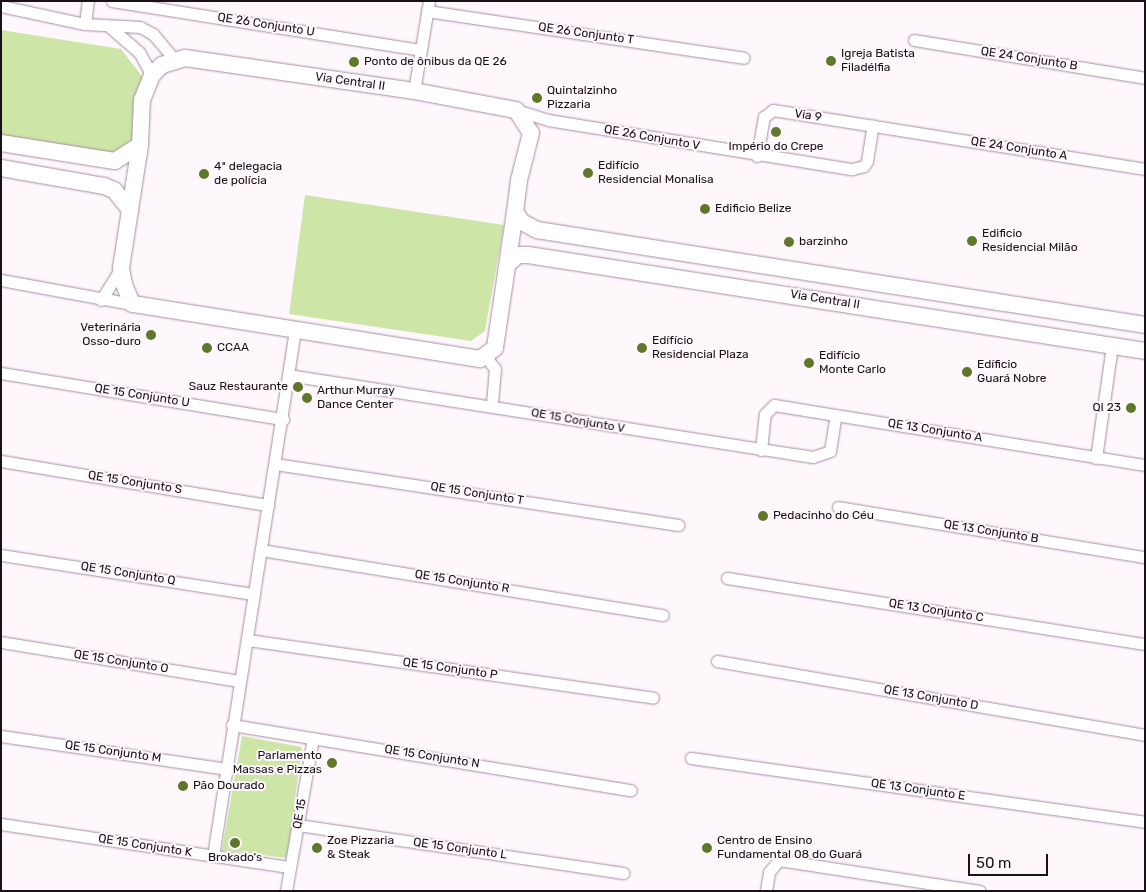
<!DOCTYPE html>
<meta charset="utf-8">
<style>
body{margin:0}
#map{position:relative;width:1146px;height:892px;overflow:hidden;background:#fef8fd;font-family:Rubik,sans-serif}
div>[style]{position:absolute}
.green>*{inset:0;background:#cee5a8}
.roads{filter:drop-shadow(0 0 1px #a78ca2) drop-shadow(0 0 1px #a78ca2)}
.street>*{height:11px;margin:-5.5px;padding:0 5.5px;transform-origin:5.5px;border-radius:5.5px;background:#fff}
.secondary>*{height:16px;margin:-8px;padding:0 8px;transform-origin:8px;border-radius:8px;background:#fff}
.dots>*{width:14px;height:14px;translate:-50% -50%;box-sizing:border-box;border:2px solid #fef8fd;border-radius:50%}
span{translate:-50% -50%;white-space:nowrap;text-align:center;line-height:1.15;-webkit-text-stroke:4px #fef8fd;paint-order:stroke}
.street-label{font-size:12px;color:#191018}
.poi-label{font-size:12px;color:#191018}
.left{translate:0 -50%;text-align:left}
.right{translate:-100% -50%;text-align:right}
.frame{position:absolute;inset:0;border:2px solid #191018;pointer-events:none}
.scale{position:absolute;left:968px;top:854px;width:80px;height:22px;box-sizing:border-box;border:2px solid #191018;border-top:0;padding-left:6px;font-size:15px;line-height:18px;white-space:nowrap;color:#191018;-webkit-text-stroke:4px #fef8fd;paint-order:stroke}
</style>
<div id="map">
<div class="green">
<i style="clip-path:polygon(1px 30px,121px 49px,144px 79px,133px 148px,126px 156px,1px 144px)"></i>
<i style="clip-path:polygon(305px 195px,504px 225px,485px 331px,471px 341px,289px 314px)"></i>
<i style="clip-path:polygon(242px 736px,302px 747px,287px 858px,222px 850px)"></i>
</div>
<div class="roads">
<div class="street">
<i style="left:112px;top:1px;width:312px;rotate:9deg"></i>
<i style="left:1px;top:6px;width:86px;rotate:12.1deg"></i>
<i style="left:85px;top:24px;width:55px;rotate:3.1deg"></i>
<i style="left:140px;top:27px;width:15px;rotate:28deg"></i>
<i style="left:153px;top:34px;width:34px;rotate:50deg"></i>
<i style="left:427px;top:11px;width:320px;rotate:8.4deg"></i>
<i style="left:85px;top:24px;width:23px;rotate:-83deg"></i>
<i style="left:111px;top:28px;width:37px;rotate:41deg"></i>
<i style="left:139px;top:52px;width:26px;rotate:61deg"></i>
<i style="left:914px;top:40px;width:234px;rotate:9.3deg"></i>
<i style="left:414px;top:91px;width:91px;rotate:-80.5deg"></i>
<i style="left:516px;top:110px;width:34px;rotate:17deg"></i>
<i style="left:548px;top:120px;width:308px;rotate:9.2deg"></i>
<i style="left:852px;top:169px;width:12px;rotate:-14deg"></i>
<i style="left:864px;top:166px;width:6px;rotate:-59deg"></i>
<i style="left:867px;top:161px;width:36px;rotate:-81deg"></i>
<i style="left:757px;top:156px;width:40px;rotate:-80deg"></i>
<i style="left:764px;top:117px;width:11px;rotate:-38deg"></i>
<i style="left:773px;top:110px;width:377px;rotate:9deg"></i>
<i style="left:1px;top:280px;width:133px;rotate:10.4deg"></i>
<i style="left:101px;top:300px;width:38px;rotate:-58deg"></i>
<i style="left:486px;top:357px;width:15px;rotate:53deg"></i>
<i style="left:495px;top:369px;width:37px;rotate:95deg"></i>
<i style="left:1px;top:373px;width:286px;rotate:9.3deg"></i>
<i style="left:288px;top:375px;width:531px;rotate:8.88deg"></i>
<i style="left:813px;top:457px;width:18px;rotate:-19deg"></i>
<i style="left:830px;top:451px;width:36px;rotate:-81deg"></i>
<i style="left:761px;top:450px;width:36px;rotate:-84deg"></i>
<i style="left:765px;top:414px;width:13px;rotate:-45deg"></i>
<i style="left:774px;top:405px;width:376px;rotate:9.2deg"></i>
<i style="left:1096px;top:458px;width:113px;rotate:-81.9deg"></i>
<i style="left:1px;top:461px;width:271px;rotate:9.4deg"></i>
<i style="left:275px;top:464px;width:408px;rotate:8.6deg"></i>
<i style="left:838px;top:507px;width:311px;rotate:9.3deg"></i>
<i style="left:261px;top:550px;width:407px;rotate:9.2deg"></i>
<i style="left:1px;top:555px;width:256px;rotate:8.8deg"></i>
<i style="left:727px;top:578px;width:423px;rotate:9deg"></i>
<i style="left:248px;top:640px;width:409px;rotate:8.1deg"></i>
<i style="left:1px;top:642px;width:242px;rotate:9.3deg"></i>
<i style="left:717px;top:661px;width:434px;rotate:9.8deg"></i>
<i style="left:232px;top:725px;width:404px;rotate:9.3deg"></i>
<i style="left:1px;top:736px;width:227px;rotate:8.3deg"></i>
<i style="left:691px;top:758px;width:458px;rotate:8deg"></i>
<i style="left:1px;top:824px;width:291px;rotate:8.5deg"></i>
<i style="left:298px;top:825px;width:329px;rotate:8.4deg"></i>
<i style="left:213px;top:856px;width:532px;rotate:-81.14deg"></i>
<i style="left:286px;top:891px;width:155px;rotate:-80deg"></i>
<i style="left:766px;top:891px;width:19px;rotate:-81deg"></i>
<i style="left:769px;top:872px;width:16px;rotate:-50deg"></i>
<i style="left:779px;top:860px;width:203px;rotate:8.8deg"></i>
</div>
<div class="secondary">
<i style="left:1px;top:143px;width:115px;rotate:9deg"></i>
<i style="left:115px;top:161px;width:30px;rotate:-33deg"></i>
<i style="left:1px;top:168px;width:105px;rotate:9.9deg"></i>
<i style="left:104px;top:186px;width:11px;rotate:22deg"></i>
<i style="left:114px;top:190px;width:26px;rotate:51deg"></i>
<i style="left:515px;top:212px;width:137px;rotate:98.4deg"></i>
<i style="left:495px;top:348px;width:19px;rotate:144deg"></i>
<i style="left:480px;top:359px;width:352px;rotate:-171deg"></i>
<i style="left:132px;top:304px;width:22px;rotate:-112deg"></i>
<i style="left:124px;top:284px;width:16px;rotate:-101deg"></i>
<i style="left:121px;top:268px;width:124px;rotate:-81.2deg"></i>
<i style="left:140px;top:145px;width:45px;rotate:-87.5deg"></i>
<i style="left:142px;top:100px;width:27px;rotate:-68deg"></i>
<i style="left:152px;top:75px;width:14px;rotate:-45deg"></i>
<i style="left:162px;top:65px;width:24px;rotate:-17deg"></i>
<i style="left:185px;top:58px;width:231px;rotate:8.2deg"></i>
<i style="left:414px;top:91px;width:104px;rotate:10.6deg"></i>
<i style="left:516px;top:110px;width:27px;rotate:57deg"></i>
<i style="left:531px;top:133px;width:49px;rotate:104.3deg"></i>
<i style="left:519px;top:180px;width:32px;rotate:97deg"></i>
<i style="left:515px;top:212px;width:12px;rotate:55deg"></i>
<i style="left:522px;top:222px;width:17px;rotate:28deg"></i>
<i style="left:537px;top:230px;width:615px;rotate:8.88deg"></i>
<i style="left:508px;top:264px;width:13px;rotate:-42deg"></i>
<i style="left:518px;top:255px;width:10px"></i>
<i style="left:528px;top:255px;width:624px;rotate:8.84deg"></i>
</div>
</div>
<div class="dots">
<i style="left:831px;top:61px;background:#5e772a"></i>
<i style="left:354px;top:62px;background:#5e772a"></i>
<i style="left:537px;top:98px;background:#5e772a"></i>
<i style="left:776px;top:132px;background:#5e772a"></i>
<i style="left:588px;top:173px;background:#5e772a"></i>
<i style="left:204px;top:174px;background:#5e772a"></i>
<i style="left:705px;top:209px;background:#5e772a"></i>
<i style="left:972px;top:241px;background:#5e772a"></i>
<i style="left:789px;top:242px;background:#5e772a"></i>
<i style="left:151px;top:335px;background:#5e772a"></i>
<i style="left:207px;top:348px;background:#5e772a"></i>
<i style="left:642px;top:348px;background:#5e772a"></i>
<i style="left:809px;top:363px;background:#5e772a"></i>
<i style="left:967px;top:372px;background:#5e772a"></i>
<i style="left:298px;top:387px;background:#5e772a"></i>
<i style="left:307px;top:398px;background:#5e772a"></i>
<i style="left:1131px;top:408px;background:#5e772a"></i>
<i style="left:763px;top:516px;background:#5e772a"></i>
<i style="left:332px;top:763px;background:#5e772a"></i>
<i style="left:183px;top:786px;background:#5e772a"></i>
<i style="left:235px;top:843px;background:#5e772a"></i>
<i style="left:317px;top:848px;background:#5e772a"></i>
<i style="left:707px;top:848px;background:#5e772a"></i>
</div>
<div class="street-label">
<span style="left:266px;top:25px;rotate:9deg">QE 26 Conjunto U</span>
<span style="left:586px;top:34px;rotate:8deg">QE 26 Conjunto T</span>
<span style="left:1029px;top:59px;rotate:9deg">QE 24 Conjunto B</span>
<span style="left:350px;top:82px;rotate:8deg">Via Central II</span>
<span style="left:808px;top:116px;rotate:9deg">Via 9</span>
<span style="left:652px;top:138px;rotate:10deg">QE 26 Conjunto V</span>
<span style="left:1019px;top:149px;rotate:9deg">QE 24 Conjunto A</span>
<span style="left:825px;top:300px;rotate:9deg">Via Central II</span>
<span style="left:142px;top:396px;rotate:9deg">QE 15 Conjunto U</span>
<span style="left:578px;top:421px;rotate:10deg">QE 15 Conjunto V</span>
<span style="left:935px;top:431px;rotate:9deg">QE 13 Conjunto A</span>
<span style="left:135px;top:483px;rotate:9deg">QE 15 Conjunto S</span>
<span style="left:477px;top:494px;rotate:9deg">QE 15 Conjunto T</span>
<span style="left:991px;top:532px;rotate:9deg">QE 13 Conjunto B</span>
<span style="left:128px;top:574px;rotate:9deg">QE 15 Conjunto Q</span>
<span style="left:462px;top:582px;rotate:9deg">QE 15 Conjunto R</span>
<span style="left:936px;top:611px;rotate:9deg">QE 13 Conjunto C</span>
<span style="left:121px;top:662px;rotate:9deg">QE 15 Conjunto O</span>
<span style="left:450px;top:669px;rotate:8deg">QE 15 Conjunto P</span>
<span style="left:931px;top:698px;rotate:10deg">QE 13 Conjunto D</span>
<span style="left:113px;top:752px;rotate:8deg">QE 15 Conjunto M</span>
<span style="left:432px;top:757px;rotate:9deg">QE 15 Conjunto N</span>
<span style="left:918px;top:790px;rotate:8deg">QE 13 Conjunto E</span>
<span style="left:300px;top:814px;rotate:-80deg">QE 15</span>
<span style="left:145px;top:846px;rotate:9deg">QE 15 Conjunto K</span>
<span style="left:460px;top:849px;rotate:8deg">QE 15 Conjunto L</span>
</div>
<div class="poi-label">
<span class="left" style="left:841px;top:61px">Igreja Batista<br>Filadélfia</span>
<span class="left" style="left:364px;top:62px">Ponto de ônibus da QE 26</span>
<span class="left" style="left:547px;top:98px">Quintalzinho<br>Pizzaria</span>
<span style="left:776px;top:147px">Império do Crepe</span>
<span class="left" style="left:598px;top:173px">Edifício<br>Residencial Monalisa</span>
<span class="left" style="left:214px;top:174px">4ª delegacia<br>de polícia</span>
<span class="left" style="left:715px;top:209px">Edificio Belize</span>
<span class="left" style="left:982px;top:241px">Edificio<br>Residencial Milão</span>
<span class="left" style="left:799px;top:242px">barzinho</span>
<span class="right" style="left:141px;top:335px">Veterinária<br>Osso-duro</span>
<span class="left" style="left:652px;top:348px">Edífício<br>Residencial Plaza</span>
<span class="left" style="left:217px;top:348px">CCAA</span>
<span class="left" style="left:819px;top:363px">Edifício<br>Monte Carlo</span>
<span class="left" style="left:977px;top:372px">Edíficio<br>Guará Nobre</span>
<span class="right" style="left:288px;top:387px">Sauz Restaurante</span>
<span class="left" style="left:317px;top:398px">Arthur Murray<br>Dance Center</span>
<span class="right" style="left:1121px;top:408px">QI 23</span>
<span class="left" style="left:773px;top:516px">Pedacinho do Céu</span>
<span class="right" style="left:322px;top:763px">Parlamento<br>Massas e Pizzas</span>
<span class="left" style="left:193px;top:786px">Pão Dourado</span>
<span class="left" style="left:327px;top:848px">Zoe Pizzaria<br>&amp; Steak</span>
<span class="left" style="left:717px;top:848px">Centro de Ensino<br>Fundamental 08 do Guará</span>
<span style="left:235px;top:858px">Brokado's</span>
</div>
<div class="frame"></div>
<div class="scale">50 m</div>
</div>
